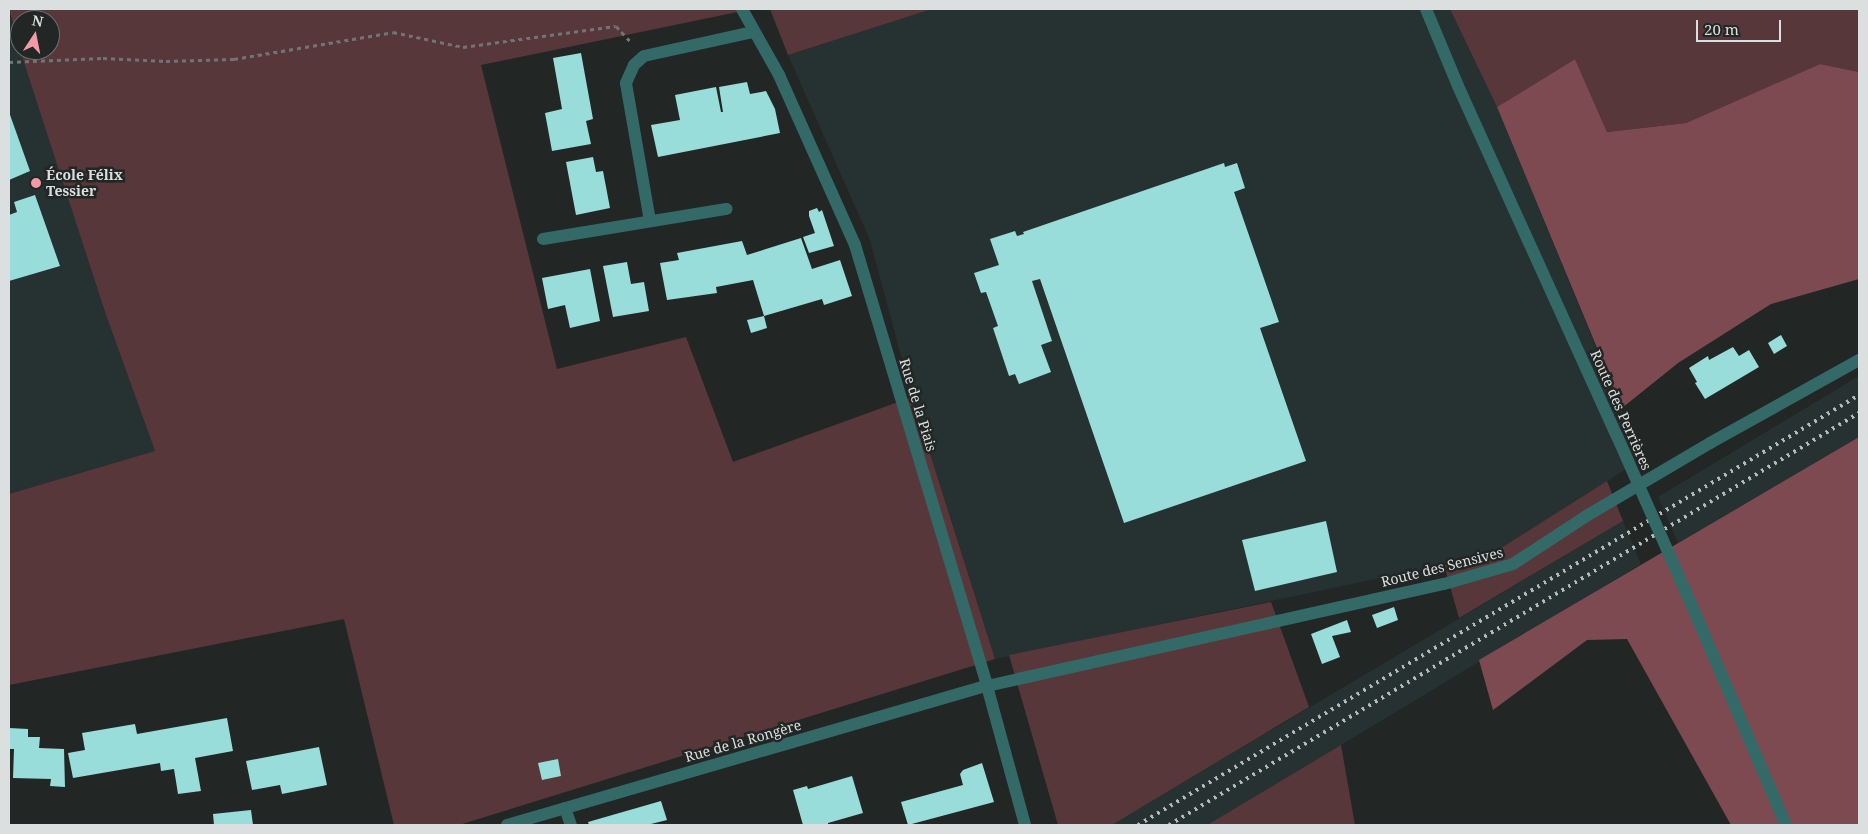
<!DOCTYPE html>
<meta charset="utf-8">
<style>
body{margin:0}
#map{position:relative;width:1868px;height:834px;overflow:hidden;background:#222726;font-family:"Noto Serif",serif}
div>[style]{position:absolute}
.built>*{inset:0;background:#253231}
.green>*{inset:0;background:#58373b}
.forest>*{inset:0;background:#7d4a51}
.building>*{inset:0;background:#98ddd9}
.path>*{height:3px;margin-top:-1.5px;transform-origin:0;background:repeating-linear-gradient(90deg,#707474 0 4px,transparent 0 8px)}
.street>*{height:12px;margin:-6px;padding:0 6px;transform-origin:6px;border-radius:6px;background:#336a67}
.rail>*{height:4px;margin-top:-2px;transform-origin:0;background:repeating-linear-gradient(90deg,#b5b9b8 0 2.5px,transparent 0 7.5px)}
.street-bridge>*{height:12px;margin:-6px;padding:0 6px;transform-origin:6px;border-radius:6px;background:#336a67}
.dots>*{width:14px;height:14px;translate:-50% -50%;box-sizing:border-box;border:2px solid #222726;border-radius:50%}
span{translate:-50% -50%;white-space:nowrap;text-align:center;line-height:1.15;-webkit-text-stroke:5px #222726;paint-order:stroke}
.poi-label{font-size:14px;color:#dcdfdf;font-weight:700}
.left{translate:0 -50%;text-align:left}
.street-label{font-size:14px;color:#dcdfdf}
.frame{position:absolute;inset:0;border:10px solid #dcdfdf;pointer-events:none}
.north{position:absolute;left:10px;top:10px;width:50px;height:50px;box-sizing:border-box;background:#222726;border:1px solid #6c7170;border-radius:50%;rotate:11deg;font-size:14px;font-weight:700;line-height:20px;text-align:center;color:#dcdfdf}
.north::after{content:'';display:block;margin:auto;width:18px;height:22px;background:#f49aa6;clip-path:polygon(50% 0,100% 100%,50% 72%,0 100%)}
.scale{position:absolute;left:1696px;top:20px;width:85px;height:22px;box-sizing:border-box;border:2px solid #dcdfdf;border-top:0;padding-left:6px;font-size:15px;line-height:18px;white-space:nowrap;color:#dcdfdf;-webkit-text-stroke:4px #222726;paint-order:stroke}
</style>
<div id="map">
<div class="built">
<i style="clip-path:polygon(932px 9px,1450px 9px,1497px 107px,1642px 459px,1490px 555px,995px 659px,912px 397px,870px 240px,788px 55px)"></i>
<i style="clip-path:polygon(9px 13px,106px 315px,155px 451px,9px 494px)"></i>
<i style="clip-path:polygon(1859px 376px,1859px 437px,1678px 543px,1658px 497px)"></i>
<i style="clip-path:polygon(1623px 521px,1641px 564px,1341px 745px,1207px 825px,1112px 825px)"></i>
</div>
<div class="green">
<i style="clip-path:polygon(9px 9px,752px 9px,481px 65px,557px 369px,686px 337px,733px 462px,912px 397px,995px 659px,459px 825px,394px 825px,344px 619px,9px 685px,9px 494px,155px 451px,106px 315px,20px 50px,50px 50px,50px 20px,20px 20px,20px 50px)"></i>
<i style="clip-path:polygon(770px 9px,932px 9px,788px 55px)"></i>
<i style="clip-path:polygon(1450px 9px,1859px 9px,1859px 72px,1820px 64px,1686px 123px,1607px 132px,1575px 59px,1497px 107px)"></i>
<i style="clip-path:polygon(1607px 481px,1623px 521px,1459px 618px,1444px 565px,1490px 555px)"></i>
<i style="clip-path:polygon(1271px 602px,1309px 707px,1112px 825px,1058px 825px,1009px 655px)"></i>
<i style="clip-path:polygon(1341px 745px,1355px 825px,1207px 825px)"></i>
</div>
<div class="forest">
<i style="clip-path:polygon(1575px 59px,1607px 132px,1686px 123px,1820px 64px,1859px 72px,1859px 279px,1771px 304px,1678px 363px,1622px 408px,1497px 107px)"></i>
<i style="clip-path:polygon(1859px 437px,1859px 825px,1731px 825px,1627px 639px,1587px 640px,1493px 710px,1479px 660px)"></i>
</div>
<div class="building">
<i style="clip-path:polygon(581px 53px,593px 119px,586px 121px,591px 144px,552px 151px,545px 113px,562px 109px,553px 58px)"></i>
<i style="clip-path:polygon(747px 82px,750px 94px,766px 91px,775px 109px,780px 133px,658px 157px,651px 125px,680px 120px,675px 95px,716px 87px,721px 112px,723px 112px,719px 87px)"></i>
<i style="clip-path:polygon(9px 112px,30px 171px,9px 180px)"></i>
<i style="clip-path:polygon(593px 157px,596px 172px,603px 171px,610px 208px,576px 215px,566px 162px)"></i>
<i style="clip-path:polygon(1224px 163px,1225px 167px,1237px 163px,1245px 188px,1234px 192px,1279px 322px,1260px 328px,1306px 461px,1124px 523px,1040px 279px,1032px 281px,1052px 341px,1041px 345px,1051px 372px,1019px 384px,1015px 374px,1009px 376px,993px 328px,998px 326px,986px 292px,981px 293px,974px 273px,999px 265px,990px 239px,1015px 231px,1017px 236px,1024px 234px,1023px 232px)"></i>
<i style="clip-path:polygon(35px 195px,60px 266px,9px 281px,9px 215px,17px 212px,14px 202px)"></i>
<i style="clip-path:polygon(817px 208px,819px 212px,822px 210px,834px 246px,809px 253px,803px 237px,815px 233px,809px 216px,809px 211px)"></i>
<i style="clip-path:polygon(801px 238px,812px 269px,840px 260px,852px 296px,824px 305px,822px 299px,764px 316px,753px 280px,716px 287px,717px 293px,667px 300px,660px 263px,679px 260px,677px 253px,742px 241px,747px 255px)"></i>
<i style="clip-path:polygon(627px 262px,631px 284px,644px 282px,649px 311px,613px 317px,603px 266px)"></i>
<i style="clip-path:polygon(590px 269px,600px 321px,570px 328px,565px 305px,548px 309px,542px 278px)"></i>
<i style="clip-path:polygon(764px 316px,767px 328px,751px 333px,747px 320px)"></i>
<i style="clip-path:polygon(1781px 335px,1787px 346px,1774px 354px,1768px 343px)"></i>
<i style="clip-path:polygon(1733px 347px,1739px 356px,1749px 350px,1759px 367px,1705px 399px,1695px 383px,1697px 382px,1689px 368px,1708px 356px,1709px 360px)"></i>
<i style="clip-path:polygon(1326px 521px,1337px 572px,1255px 591px,1242px 540px)"></i>
<i style="clip-path:polygon(1394px 607px,1398px 620px,1377px 628px,1372px 615px)"></i>
<i style="clip-path:polygon(1347px 620px,1351px 632px,1332px 636px,1340px 657px,1322px 664px,1311px 634px)"></i>
<i style="clip-path:polygon(227px 718px,233px 751px,195px 758px,201px 791px,178px 794px,174px 769px,161px 771px,160px 763px,73px 778px,68px 753px,85px 750px,82px 733px,135px 724px,137px 734px)"></i>
<i style="clip-path:polygon(9px 728px,28px 729px,28px 737px,40px 737px,39px 748px,64px 749px,65px 787px,50px 786px,51px 779px,13px 778px,14px 749px,9px 749px)"></i>
<i style="clip-path:polygon(319px 747px,327px 785px,282px 794px,280px 785px,252px 790px,246px 761px)"></i>
<i style="clip-path:polygon(558px 759px,561px 776px,542px 780px,538px 763px)"></i>
<i style="clip-path:polygon(982px 763px,994px 802px,908px 825px,901px 802px,963px 785px,960px 774px,963px 770px)"></i>
<i style="clip-path:polygon(852px 776px,863px 813px,828px 823px,828px 825px,803px 825px,793px 790px,807px 786px,808px 789px)"></i>
<i style="clip-path:polygon(661px 801px,667px 820px,647px 825px,589px 825px,588px 822px)"></i>
<i style="clip-path:polygon(251px 810px,253px 825px,214px 825px,213px 814px)"></i>
</div>
<div class="path">
<i style="left:9px;top:62px;width:94px;rotate:-2.4deg"></i>
<i style="left:103px;top:58px;width:63px;rotate:2.7deg"></i>
<i style="left:166px;top:61px;width:68px;rotate:-1.7deg"></i>
<i style="left:234px;top:59px;width:161px;rotate:-9.6deg"></i>
<i style="left:393px;top:32px;width:72px;rotate:12.1deg"></i>
<i style="left:463px;top:47px;width:154px;rotate:-7.8deg"></i>
<i style="left:616px;top:26px;width:21px;rotate:47deg"></i>
</div>
<div class="street">
<i style="left:742px;top:9px;width:76px;rotate:60.7deg"></i>
<i style="left:779px;top:75px;width:186px;rotate:65.9deg"></i>
<i style="left:855px;top:245px;width:460px;rotate:73.3deg"></i>
<i style="left:987px;top:686px;width:144px;rotate:74.7deg"></i>
<i style="left:1426px;top:9px;width:83px;rotate:67.4deg"></i>
<i style="left:1458px;top:86px;width:384px;rotate:65.6deg"></i>
<i style="left:650px;top:221px;width:140px;rotate:-99.9deg"></i>
<i style="left:626px;top:83px;width:20px;rotate:-66deg"></i>
<i style="left:634px;top:65px;width:13px;rotate:-42deg"></i>
<i style="left:644px;top:56px;width:112px;rotate:-12.4deg"></i>
<i style="left:543px;top:239px;width:186px;rotate:-9.3deg"></i>
<i style="left:1692px;top:606px;width:238px;rotate:66.8deg"></i>
<i style="left:565px;top:808px;width:18px;rotate:71deg"></i>
<i style="left:507px;top:825px;width:500px;rotate:-16.2deg"></i>
<i style="left:987px;top:686px;width:468px;rotate:-12.6deg"></i>
<i style="left:1444px;top:584px;width:72px;rotate:-16.2deg"></i>
<i style="left:1513px;top:564px;width:90px;rotate:-33.2deg"></i>
<i style="left:1588px;top:515px;width:142px;rotate:-30.5deg"></i>
<i style="left:1710px;top:443px;width:171px;rotate:-29.1deg"></i>
</div>
<div class="rail">
<i style="left:1138px;top:825px;width:839px;rotate:-30.81deg"></i>
<i style="left:1169px;top:825px;width:804px;rotate:-30.84deg"></i>
</div>
<div class="street-bridge">
<i style="left:1617px;top:436px;width:186px;rotate:66.2deg"></i>
</div>
<div class="dots">
<i style="left:36px;top:183px;background:#f49aa6"></i>
</div>
<div class="poi-label">
<span class="left" style="left:46px;top:183px">École Félix<br>Tessier</span>
</div>
<div class="street-label">
<span style="left:918px;top:405px;rotate:73deg">Rue de la Piais</span>
<span style="left:1621px;top:410px;rotate:66deg">Route des Perrières</span>
<span style="left:1442px;top:567px;rotate:-14deg">Route des Sensives</span>
<span style="left:743px;top:741px;rotate:-16deg">Rue de la Rongère</span>
</div>
<div class="frame"></div>
<div class="north">N</div>
<div class="scale">20 m</div>
</div>
